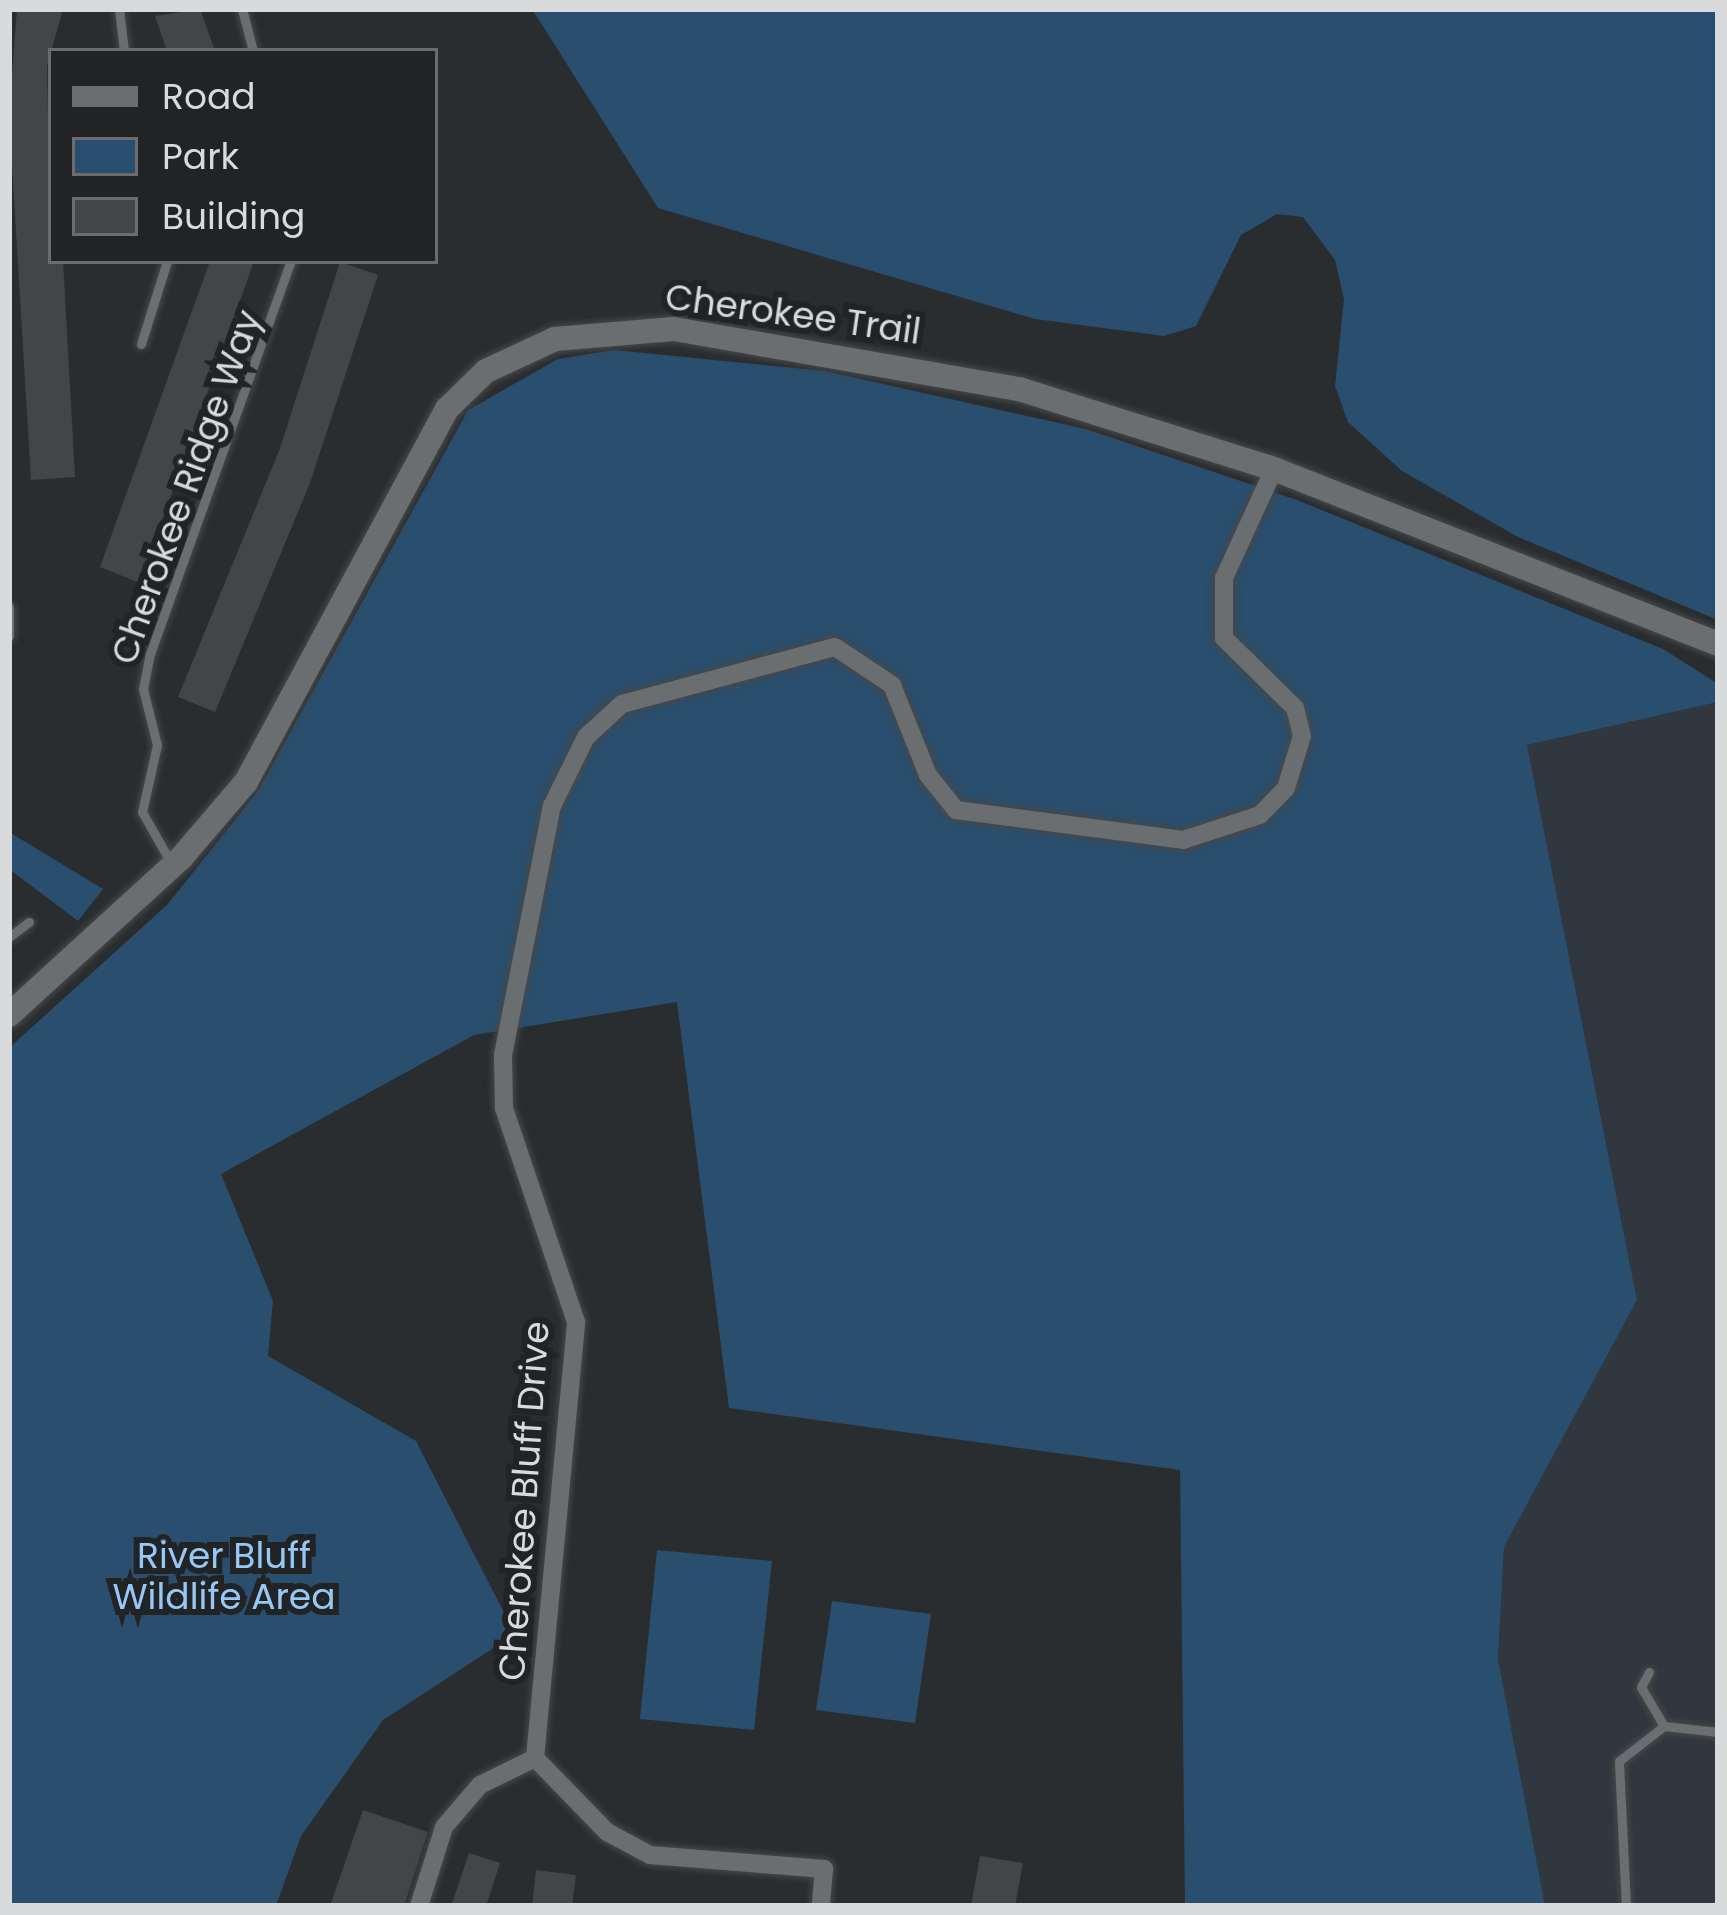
<!DOCTYPE html>
<style>
body{margin:0}
#map{position:relative;width:1727px;height:1915px;overflow:hidden;background:#2a2d2f;font-family:Poppins,sans-serif}
div>[style]{position:absolute}
.built>*{inset:0;background:#31373e}
.green>*{inset:0;background:#2a4e6d}
.building>*{inset:0;background:#434648}
.roads{filter:drop-shadow(0 0 3px #46484a) drop-shadow(0 0 3px #46484a)}
.service>*{height:9px;margin:-4.5px;padding:0 4.5px;transform-origin:4.5px;border-radius:4.5px;background:#6b6e70}
.minor>*{height:18px;margin:-9px;padding:0 9px;transform-origin:9px;border-radius:9px;background:#6b6e70}
.tertiary>*{height:24px;margin:-12px;padding:0 12px;transform-origin:12px;border-radius:12px;background:#6b6e70}
span{translate:-50% -50%;white-space:nowrap;text-align:center;line-height:1.15;-webkit-text-stroke:12px #212325;paint-order:stroke}
.street-label{font-size:36px;color:#d9dadb}
.park-label{font-size:36px;color:#96c8f5}
.frame{position:absolute;inset:0;border:12px solid #d9dadb;pointer-events:none}
.legend{position:absolute;left:48px;top:48px;width:390px;height:216px;box-sizing:border-box;background:#212325;border:3px solid #6b6c6e;margin:0;padding:15px 21px;list-style:none;font-size:36px;color:#d9dadb}
.legend li{display:flex;align-items:center;gap:24px;height:60px}
.legend b{width:60px;border:3px solid #6b6c6e}
</style>
<div id="map">
<div class="built">
<i style="clip-path:polygon(1718px 702px,1718px 1906px,1545px 1906px,1498px 1659px,1504px 1547px,1637px 1300px,1527px 745px)"></i>
</div>
<div class="green">
<i style="clip-path:polygon(532px 9px,1718px 9px,1718px 620px,1518px 537px,1402px 471px,1348px 422px,1335px 386px,1344px 299px,1335px 260px,1303px 217px,1277px 214px,1241px 235px,1196px 326px,1164px 336px,1035px 319px,658px 208px)"></i>
<i style="clip-path:polygon(614px 350px,825px 371px,1086px 429px,1297px 500px,1663px 649px,1718px 684px,1718px 702px,1527px 745px,1637px 1300px,1504px 1547px,1498px 1659px,1545px 1906px,1185px 1906px,1180px 1470px,729px 1408px,677px 1002px,474px 1035px,221px 1174px,273px 1301px,268px 1356px,416px 1441px,515px 1634px,383px 1720px,301px 1836px,276px 1906px,9px 1906px,9px 1048px,167px 905px,258px 791px,468px 410px,558px 359px)"></i>
<i style="clip-path:polygon(9px 832px,103px 889px,78px 921px,9px 869px)"></i>
<i style="clip-path:polygon(657px 1550px,772px 1561px,754px 1730px,640px 1719px)"></i>
<i style="clip-path:polygon(832px 1601px,931px 1614px,915px 1723px,816px 1710px)"></i>
</div>
<div class="building">
<i style="clip-path:polygon(17px 9px,63px 9px,47px 66px,51px 261px,63px 261px,75px 477px,31px 480px,9px 115px)"></i>
<i style="clip-path:polygon(200px 9px,215px 51px,167px 51px,155px 16px)"></i>
<i style="clip-path:polygon(210px 261px,254px 261px,140px 583px,100px 567px)"></i>
<i style="clip-path:polygon(340px 262px,378px 275px,310px 483px,215px 712px,178px 697px,279px 451px)"></i>
<i style="clip-path:polygon(363px 1810px,428px 1832px,404px 1906px,330px 1906px)"></i>
<i style="clip-path:polygon(469px 1853px,500px 1863px,486px 1906px,451px 1906px)"></i>
<i style="clip-path:polygon(980px 1856px,1023px 1863px,1015px 1906px,971px 1906px)"></i>
<i style="clip-path:polygon(536px 1870px,576px 1875px,572px 1906px,532px 1906px)"></i>
</div>
<div class="roads">
<div class="service">
<i style="left:119px;top:9px;width:42px;rotate:83.2deg"></i>
<i style="left:242px;top:9px;width:43px;rotate:75.3deg"></i>
<i style="left:141px;top:344px;width:87px;rotate:-72.6deg"></i>
<i style="left:9px;top:607px;width:29px;rotate:90deg"></i>
<i style="left:170px;top:861px;width:56px;rotate:-119.7deg"></i>
<i style="left:142px;top:812px;width:69px;rotate:-77.4deg"></i>
<i style="left:157px;top:745px;width:58px;rotate:-104deg"></i>
<i style="left:143px;top:689px;width:36px;rotate:-79deg"></i>
<i style="left:150px;top:654px;width:418px;rotate:-70.3deg"></i>
<i style="left:9px;top:937px;width:25px;rotate:-37deg"></i>
<i style="left:1649px;top:1672px;width:17px;rotate:118deg"></i>
<i style="left:1641px;top:1687px;width:45px;rotate:59.5deg"></i>
<i style="left:1626px;top:1906px;width:145px;rotate:-92.8deg"></i>
<i style="left:1619px;top:1761px;width:57px;rotate:-37.9deg"></i>
<i style="left:1664px;top:1726px;width:54px;rotate:6.3deg"></i>
</div>
<div class="minor">
<i style="left:535px;top:1758px;width:438px;rotate:-84.6deg"></i>
<i style="left:576px;top:1322px;width:226px;rotate:-108.6deg"></i>
<i style="left:504px;top:1108px;width:53px;rotate:-91.1deg"></i>
<i style="left:503px;top:1055px;width:254px;rotate:-78.9deg"></i>
<i style="left:552px;top:806px;width:77px;rotate:-63.8deg"></i>
<i style="left:586px;top:737px;width:49px;rotate:-42.5deg"></i>
<i style="left:622px;top:704px;width:220px;rotate:-15deg"></i>
<i style="left:835px;top:647px;width:69px;rotate:33.7deg"></i>
<i style="left:892px;top:685px;width:97px;rotate:68.2deg"></i>
<i style="left:928px;top:775px;width:45px;rotate:51.3deg"></i>
<i style="left:956px;top:810px;width:229px;rotate:7.5deg"></i>
<i style="left:1183px;top:840px;width:81px;rotate:-18deg"></i>
<i style="left:1260px;top:815px;width:37px;rotate:-46deg"></i>
<i style="left:1286px;top:788px;width:54px;rotate:-72.9deg"></i>
<i style="left:1302px;top:736px;width:29px;rotate:-104deg"></i>
<i style="left:1295px;top:708px;width:100px;rotate:-135.4deg"></i>
<i style="left:1224px;top:638px;width:60px;rotate:-90deg"></i>
<i style="left:1224px;top:578px;width:120px;rotate:-65.4deg"></i>
<i style="left:535px;top:1758px;width:103px;rotate:45.8deg"></i>
<i style="left:607px;top:1832px;width:49px;rotate:28.1deg"></i>
<i style="left:650px;top:1855px;width:175px;rotate:4.6deg"></i>
<i style="left:824px;top:1869px;width:37px;rotate:95deg"></i>
<i style="left:419px;top:1906px;width:83px;rotate:-72.4deg"></i>
<i style="left:444px;top:1827px;width:55px;rotate:-49.4deg"></i>
<i style="left:480px;top:1785px;width:61px;rotate:-26.1deg"></i>
</div>
<div class="tertiary">
<i style="left:9px;top:1015px;width:233px;rotate:-42.4deg"></i>
<i style="left:181px;top:858px;width:100px;rotate:-49.5deg"></i>
<i style="left:246px;top:782px;width:424px;rotate:-61.7deg"></i>
<i style="left:447px;top:409px;width:54px;rotate:-44.3deg"></i>
<i style="left:486px;top:371px;width:76px;rotate:-24.9deg"></i>
<i style="left:555px;top:339px;width:119px;rotate:-4.8deg"></i>
<i style="left:674px;top:329px;width:353px;rotate:9.9deg"></i>
<i style="left:1022px;top:390px;width:264px;rotate:17.4deg"></i>
<i style="left:1274px;top:469px;width:477px;rotate:21.5deg"></i>
</div>
</div>
<div class="street-label">
<span style="left:793px;top:314px;rotate:8deg">Cherokee Trail</span>
<span style="left:186px;top:487px;rotate:-70deg">Cherokee Ridge Way</span>
<span style="left:524px;top:1501px;rotate:-86deg">Cherokee Bluff Drive</span>
</div>
<div class="park-label">
<span style="left:224px;top:1576px">River Bluff<br>Wildlife Area</span>
</div>
<div class="frame"></div>
<ul class="legend">
<li><b style="height:15px;background:#6b6e70"></b>Road</li>
<li><b style="height:33px;background:#2a4e6d"></b>Park</li>
<li><b style="height:33px;background:#434648"></b>Building</li>
</ul>
</div>
